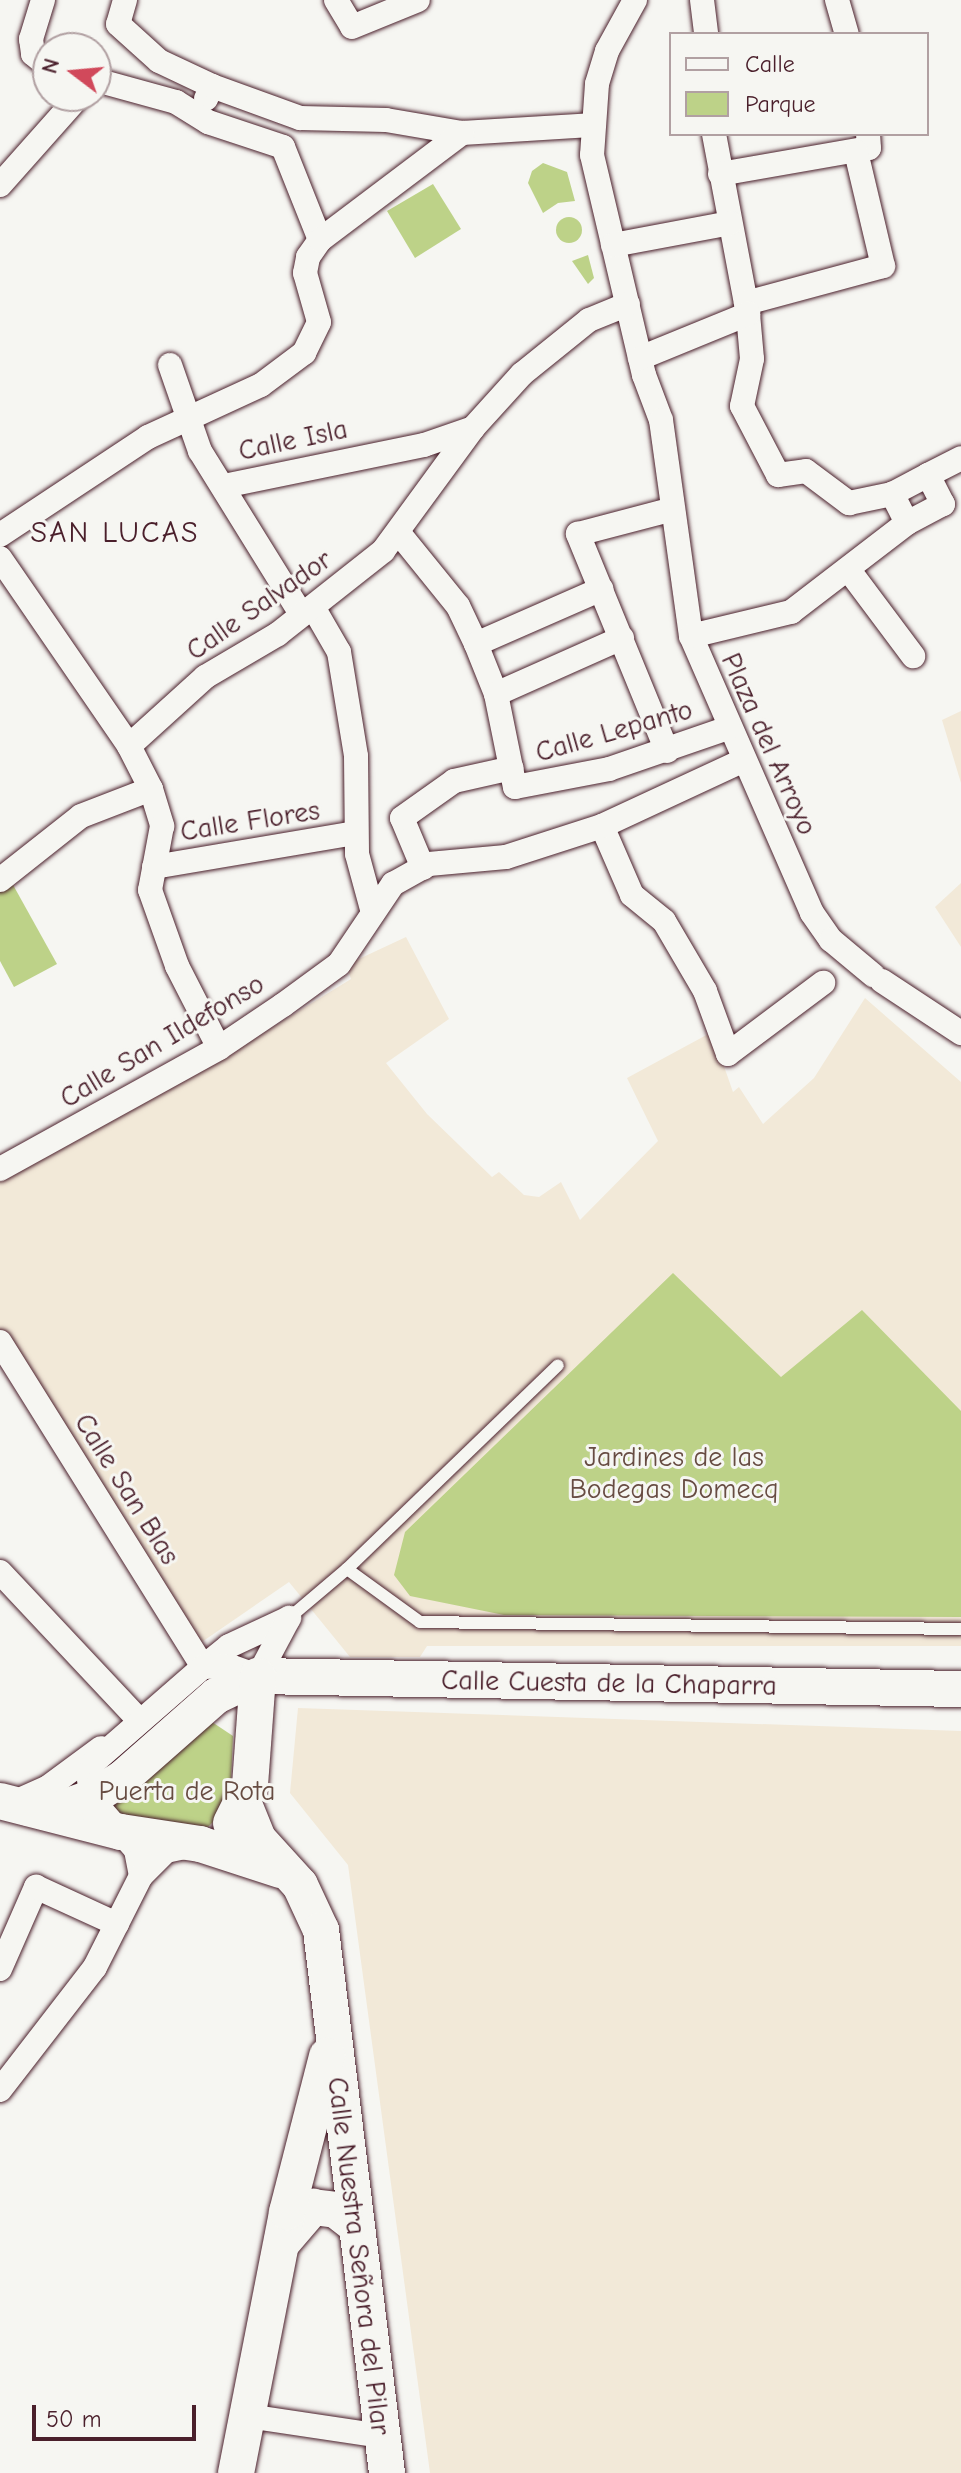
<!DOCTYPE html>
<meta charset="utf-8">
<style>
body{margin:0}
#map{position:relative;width:961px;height:2473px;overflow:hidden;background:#f6f6f2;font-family:"Comic Neue",sans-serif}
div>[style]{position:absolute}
.built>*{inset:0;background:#f2e9d8}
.green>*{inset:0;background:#bdd288}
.round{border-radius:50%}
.roads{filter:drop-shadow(0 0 2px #4a1f2b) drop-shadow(0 0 2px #4a1f2b)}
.lane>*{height:12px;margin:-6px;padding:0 6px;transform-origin:6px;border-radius:6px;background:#f6f6f2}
.street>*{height:24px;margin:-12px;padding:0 12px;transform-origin:12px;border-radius:12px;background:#f6f6f2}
.secondary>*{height:36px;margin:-18px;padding:0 18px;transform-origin:18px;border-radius:18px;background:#f6f6f2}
span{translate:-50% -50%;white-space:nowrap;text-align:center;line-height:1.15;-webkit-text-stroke:6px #f6f6f2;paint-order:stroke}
.street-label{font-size:28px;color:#4a1f2b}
.park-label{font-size:28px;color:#674c42}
.neighbourhood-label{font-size:30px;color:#4a1f2b;letter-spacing:2px}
.legend{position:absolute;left:669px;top:32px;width:260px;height:104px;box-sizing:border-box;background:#f6f6f2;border:2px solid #b1a0a2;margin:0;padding:10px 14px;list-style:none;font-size:24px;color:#4a1f2b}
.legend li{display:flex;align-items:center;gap:16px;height:40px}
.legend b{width:40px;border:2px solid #b1a0a2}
.north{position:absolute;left:32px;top:32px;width:80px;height:80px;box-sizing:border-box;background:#f6f6f2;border:2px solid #b1a0a2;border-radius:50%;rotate:286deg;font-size:22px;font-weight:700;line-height:32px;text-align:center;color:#4a1f2b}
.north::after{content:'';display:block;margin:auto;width:28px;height:36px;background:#d1495b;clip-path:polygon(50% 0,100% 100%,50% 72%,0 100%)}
.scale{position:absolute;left:32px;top:2405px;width:164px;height:36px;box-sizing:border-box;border:4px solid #4a1f2b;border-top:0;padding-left:10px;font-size:24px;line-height:28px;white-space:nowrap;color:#4a1f2b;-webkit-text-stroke:6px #f6f6f2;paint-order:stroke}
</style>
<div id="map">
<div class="built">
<i style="clip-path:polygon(961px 711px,961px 783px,942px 720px)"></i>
<i style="clip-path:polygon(961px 883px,961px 947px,935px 907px)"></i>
<i style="clip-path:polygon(406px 937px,449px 1019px,386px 1063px,427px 1114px,492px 1177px,499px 1172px,524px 1195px,539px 1197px,561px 1182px,580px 1220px,658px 1141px,627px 1078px,712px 1032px,733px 1092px,739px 1087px,763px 1124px,814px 1078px,865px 998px,961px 1082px,961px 1646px,427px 1646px,420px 1657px,350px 1657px,289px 1582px,196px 1646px,0 1331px,0 1181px,216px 1062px,351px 979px,346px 965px)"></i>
<i style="clip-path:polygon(298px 1708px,961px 1731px,961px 2473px,430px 2473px,348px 1865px,290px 1793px)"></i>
</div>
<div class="green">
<i style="clip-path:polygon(543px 163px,567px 172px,575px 201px,558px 203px,543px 213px,528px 183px,532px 171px)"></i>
<i style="clip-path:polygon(433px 184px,461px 229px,415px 258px,387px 211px)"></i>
<i class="round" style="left:556px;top:217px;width:26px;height:26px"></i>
<i style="clip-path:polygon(588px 255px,594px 278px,588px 284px,572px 261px)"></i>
<i style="clip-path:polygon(12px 883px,57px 964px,14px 987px,0 961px,0 890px)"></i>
<i style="clip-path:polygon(673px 1273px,781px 1377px,862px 1310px,961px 1411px,961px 1617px,504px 1615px,410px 1596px,394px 1575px,405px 1532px)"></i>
<i style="clip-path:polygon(209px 1720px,233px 1736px,231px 1780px,221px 1814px,208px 1827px,186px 1832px,121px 1817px,111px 1802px)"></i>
</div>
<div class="roads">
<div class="lane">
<i style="left:347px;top:1569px;width:90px;rotate:36deg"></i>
<i style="left:420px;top:1622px;width:541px;rotate:0.74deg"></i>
<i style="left:289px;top:1618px;width:76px;rotate:-40.2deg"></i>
<i style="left:347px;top:1569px;width:293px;rotate:-44deg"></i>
</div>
<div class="street">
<i style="left:43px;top:0;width:41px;rotate:107.1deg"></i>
<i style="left:31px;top:39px;width:15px;rotate:82deg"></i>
<i style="left:33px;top:54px;width:19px;rotate:39deg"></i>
<i style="left:125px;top:0;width:25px;rotate:106deg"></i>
<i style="left:118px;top:24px;width:55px;rotate:42.1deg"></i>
<i style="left:159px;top:61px;width:59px;rotate:25.3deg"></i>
<i style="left:212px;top:86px;width:14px;rotate:115deg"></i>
<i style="left:336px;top:0;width:31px;rotate:59deg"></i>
<i style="left:352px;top:27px;width:71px;rotate:-22.2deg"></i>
<i style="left:635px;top:0;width:58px;rotate:118.8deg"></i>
<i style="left:607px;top:51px;width:34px;rotate:107deg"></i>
<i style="left:597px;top:84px;width:71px;rotate:94deg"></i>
<i style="left:592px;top:155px;width:226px;rotate:76.7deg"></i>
<i style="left:644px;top:375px;width:48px;rotate:69.3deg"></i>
<i style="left:661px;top:420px;width:218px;rotate:82.1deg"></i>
<i style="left:691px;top:636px;width:302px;rotate:66.4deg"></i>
<i style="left:812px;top:913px;width:33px;rotate:55deg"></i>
<i style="left:831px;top:940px;width:55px;rotate:39.8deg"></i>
<i style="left:702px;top:0;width:34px;rotate:83deg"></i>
<i style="left:837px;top:0;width:35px;rotate:74deg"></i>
<i style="left:96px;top:80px;width:83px;rotate:15.4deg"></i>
<i style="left:176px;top:102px;width:38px;rotate:32deg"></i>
<i style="left:208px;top:122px;width:79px;rotate:18.4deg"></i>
<i style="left:283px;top:147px;width:100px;rotate:68.3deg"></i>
<i style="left:212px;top:86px;width:94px;rotate:20deg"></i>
<i style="left:300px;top:118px;width:86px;rotate:1.3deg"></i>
<i style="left:386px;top:120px;width:77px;rotate:9.7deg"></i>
<i style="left:462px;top:133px;width:129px;rotate:-3.5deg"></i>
<i style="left:714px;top:134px;width:183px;rotate:79.3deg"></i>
<i style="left:748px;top:314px;width:45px;rotate:84.9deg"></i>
<i style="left:752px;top:359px;width:48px;rotate:102deg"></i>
<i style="left:742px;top:406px;width:78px;rotate:62.4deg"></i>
<i style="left:778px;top:475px;width:28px;rotate:-8deg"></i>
<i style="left:806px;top:471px;width:54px;rotate:36.7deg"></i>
<i style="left:849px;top:503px;width:44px;rotate:-11.8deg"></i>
<i style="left:720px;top:174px;width:151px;rotate:-9.9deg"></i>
<i style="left:869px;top:148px;width:14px;rotate:-94deg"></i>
<i style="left:0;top:185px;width:119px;rotate:-48.4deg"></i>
<i style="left:613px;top:245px;width:119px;rotate:-10.6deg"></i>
<i style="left:746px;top:303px;width:142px;rotate:-15.1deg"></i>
<i style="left:883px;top:266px;width:117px;rotate:-103.3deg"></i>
<i style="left:640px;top:358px;width:117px;rotate:-22.2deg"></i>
<i style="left:170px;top:365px;width:91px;rotate:70.8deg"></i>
<i style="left:200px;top:451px;width:192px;rotate:58.2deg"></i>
<i style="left:928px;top:475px;width:33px;rotate:63deg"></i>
<i style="left:943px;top:504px;width:41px;rotate:152.2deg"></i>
<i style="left:907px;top:523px;width:33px;rotate:-117deg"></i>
<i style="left:892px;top:494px;width:41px;rotate:-27.8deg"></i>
<i style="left:928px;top:475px;width:37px;rotate:-27deg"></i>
<i style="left:224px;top:486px;width:204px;rotate:-11.6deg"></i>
<i style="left:424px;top:445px;width:52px;rotate:-19.1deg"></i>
<i style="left:398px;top:532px;width:95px;rotate:51deg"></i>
<i style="left:458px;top:606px;width:42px;rotate:64.7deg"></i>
<i style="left:476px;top:644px;width:54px;rotate:68.2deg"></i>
<i style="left:496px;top:694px;width:95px;rotate:78.5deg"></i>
<i style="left:515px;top:787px;width:96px;rotate:-10.8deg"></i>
<i style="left:609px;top:769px;width:126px;rotate:-19deg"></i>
<i style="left:0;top:535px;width:178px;rotate:-33.5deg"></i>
<i style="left:148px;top:437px;width:124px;rotate:-24.7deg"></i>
<i style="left:261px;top:385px;width:54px;rotate:-36.7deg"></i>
<i style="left:304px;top:353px;width:34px;rotate:-64deg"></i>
<i style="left:319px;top:322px;width:51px;rotate:-105.9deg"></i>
<i style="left:305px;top:273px;width:16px;rotate:-79deg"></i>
<i style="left:308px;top:257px;width:21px;rotate:-55deg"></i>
<i style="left:320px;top:240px;width:178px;rotate:-37deg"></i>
<i style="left:0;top:558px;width:228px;rotate:55.5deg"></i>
<i style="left:129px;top:746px;width:48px;rotate:62.9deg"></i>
<i style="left:151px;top:789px;width:39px;rotate:73deg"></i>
<i style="left:162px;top:826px;width:65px;rotate:100.6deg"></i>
<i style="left:150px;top:890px;width:81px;rotate:70.4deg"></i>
<i style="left:177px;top:966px;width:92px;rotate:62.9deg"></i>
<i style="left:848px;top:569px;width:109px;rotate:53.2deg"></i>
<i style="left:313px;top:607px;width:52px;rotate:60deg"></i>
<i style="left:339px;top:652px;width:105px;rotate:80.7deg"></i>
<i style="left:356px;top:756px;width:98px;rotate:89.4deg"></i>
<i style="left:357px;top:854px;width:61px;rotate:74.8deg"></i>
<i style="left:691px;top:636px;width:103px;rotate:-13.5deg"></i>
<i style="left:791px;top:612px;width:146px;rotate:-37.5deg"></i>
<i style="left:476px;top:644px;width:137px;rotate:-23.7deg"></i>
<i style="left:496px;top:694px;width:138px;rotate:-24deg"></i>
<i style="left:129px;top:746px;width:103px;rotate:-42.2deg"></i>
<i style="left:205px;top:677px;width:85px;rotate:-30.5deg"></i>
<i style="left:278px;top:634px;width:134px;rotate:-38.3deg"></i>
<i style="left:383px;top:551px;width:152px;rotate:-53.8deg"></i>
<i style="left:473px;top:428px;width:73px;rotate:-47.8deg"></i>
<i style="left:522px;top:374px;width:86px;rotate:-38.9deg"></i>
<i style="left:589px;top:320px;width:42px;rotate:-22.3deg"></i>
<i style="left:667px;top:751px;width:235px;rotate:-112.3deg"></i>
<i style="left:578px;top:534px;width:98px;rotate:-14.7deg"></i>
<i style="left:602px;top:826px;width:75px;rotate:66.5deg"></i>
<i style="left:632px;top:895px;width:41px;rotate:39.1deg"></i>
<i style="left:664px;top:921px;width:81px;rotate:59.6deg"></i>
<i style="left:705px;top:991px;width:67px;rotate:69.9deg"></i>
<i style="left:728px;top:1054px;width:119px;rotate:-36.8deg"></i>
<i style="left:154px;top:867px;width:204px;rotate:-9.6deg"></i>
<i style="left:423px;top:868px;width:54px;rotate:-112.8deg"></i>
<i style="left:402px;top:818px;width:64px;rotate:-35.4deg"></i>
<i style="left:454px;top:781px;width:59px;rotate:-12.6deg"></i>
<i style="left:0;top:880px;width:103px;rotate:-38.3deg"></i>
<i style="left:81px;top:816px;width:75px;rotate:-21.1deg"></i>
<i style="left:882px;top:981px;width:95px;rotate:33.4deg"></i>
<i style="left:0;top:1169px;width:250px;rotate:-28.9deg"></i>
<i style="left:219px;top:1048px;width:77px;rotate:-33.9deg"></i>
<i style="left:283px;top:1005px;width:69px;rotate:-36.2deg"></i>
<i style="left:339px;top:964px;width:97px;rotate:-56deg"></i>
<i style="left:393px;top:884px;width:41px;rotate:-29.1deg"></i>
<i style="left:429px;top:864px;width:77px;rotate:-5.2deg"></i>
<i style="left:506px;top:857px;width:101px;rotate:-17.9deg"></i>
<i style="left:602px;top:826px;width:154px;rotate:-24.9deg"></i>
<i style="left:0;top:1342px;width:383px;rotate:58deg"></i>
<i style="left:203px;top:1667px;width:33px;rotate:-39deg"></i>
<i style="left:229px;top:1646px;width:66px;rotate:-25deg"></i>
<i style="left:0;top:1572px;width:202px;rotate:46.8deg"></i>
<i style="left:15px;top:1802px;width:35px;rotate:-24deg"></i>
<i style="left:47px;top:1788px;width:67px;rotate:-36.5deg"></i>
<i style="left:141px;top:1876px;width:26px;rotate:-101deg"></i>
<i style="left:136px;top:1850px;width:69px;rotate:-130.9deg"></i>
<i style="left:91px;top:1798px;width:20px;rotate:-96deg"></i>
<i style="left:89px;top:1778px;width:17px;rotate:-73deg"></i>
<i style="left:94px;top:1762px;width:145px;rotate:-41.1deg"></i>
<i style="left:203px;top:1667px;width:27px;rotate:-2deg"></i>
<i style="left:230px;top:1666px;width:30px;rotate:20deg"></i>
<i style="left:258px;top:1676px;width:66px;rotate:-61.9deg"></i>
<i style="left:0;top:1969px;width:90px;rotate:-66.3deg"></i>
<i style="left:36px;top:1887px;width:89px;rotate:24.6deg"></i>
<i style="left:0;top:2090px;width:155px;rotate:-52.3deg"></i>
<i style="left:95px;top:1967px;width:102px;rotate:-63.2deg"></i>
<i style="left:141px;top:1876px;width:35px;rotate:-45deg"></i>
<i style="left:166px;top:1851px;width:25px;rotate:-12deg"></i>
<i style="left:247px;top:2416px;width:135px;rotate:8.5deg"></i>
</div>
<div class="secondary">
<i style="left:0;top:1801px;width:125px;rotate:14.4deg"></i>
<i style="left:121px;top:1832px;width:80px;rotate:8.6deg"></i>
<i style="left:200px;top:1844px;width:84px;rotate:18deg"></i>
<i style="left:244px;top:1804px;width:38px;rotate:68deg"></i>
<i style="left:258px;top:1839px;width:62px;rotate:47.6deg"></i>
<i style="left:300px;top:1885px;width:50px;rotate:65deg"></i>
<i style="left:321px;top:1930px;width:547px;rotate:83.07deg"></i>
<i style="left:28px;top:1808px;width:37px;rotate:-2deg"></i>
<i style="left:65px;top:1807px;width:28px;rotate:-19deg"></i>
<i style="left:91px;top:1798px;width:39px;rotate:-32deg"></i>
<i style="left:124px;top:1777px;width:123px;rotate:-41.4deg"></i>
<i style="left:216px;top:1696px;width:47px;rotate:-25.5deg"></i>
<i style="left:258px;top:1676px;width:703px;rotate:1.06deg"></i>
<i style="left:231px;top:1823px;width:42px;rotate:-63.4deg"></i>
<i style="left:250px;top:1785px;width:109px;rotate:-85.8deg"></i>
<i style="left:282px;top:2243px;width:48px;rotate:-49.3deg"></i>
<i style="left:313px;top:2207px;width:23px;rotate:7deg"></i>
<i style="left:336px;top:2210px;width:24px;rotate:38deg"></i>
<i style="left:236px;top:2473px;width:266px;rotate:-78.9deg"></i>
<i style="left:287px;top:2212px;width:161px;rotate:-75.6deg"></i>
</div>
</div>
<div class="street-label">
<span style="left:293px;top:440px;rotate:-12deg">Calle Isla</span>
<span style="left:259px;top:605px;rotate:-35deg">Calle Salvador</span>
<span style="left:614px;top:731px;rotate:-16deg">Calle Lepanto</span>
<span style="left:769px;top:744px;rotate:66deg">Plaza del Arroyo</span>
<span style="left:250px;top:821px;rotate:-9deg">Calle Flores</span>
<span style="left:162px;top:1041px;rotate:-31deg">Calle San Ildefonso</span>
<span style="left:127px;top:1489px;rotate:58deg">Calle San Blas</span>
<span style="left:609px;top:1683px;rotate:1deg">Calle Cuesta de la Chaparra</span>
<span style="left:359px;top:2256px;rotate:83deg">Calle Nuestra Señora del Pilar</span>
</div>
<div class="park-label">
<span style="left:674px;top:1473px">Jardines de las<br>Bodegas Domecq</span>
<span style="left:187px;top:1791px">Puerta de Rota</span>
</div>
<div class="neighbourhood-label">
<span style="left:115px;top:533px">SAN LUCAS</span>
</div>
<ul class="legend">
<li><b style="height:10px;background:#f6f6f2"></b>Calle</li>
<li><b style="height:22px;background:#bdd288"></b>Parque</li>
</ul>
<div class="north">N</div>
<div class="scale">50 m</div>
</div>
